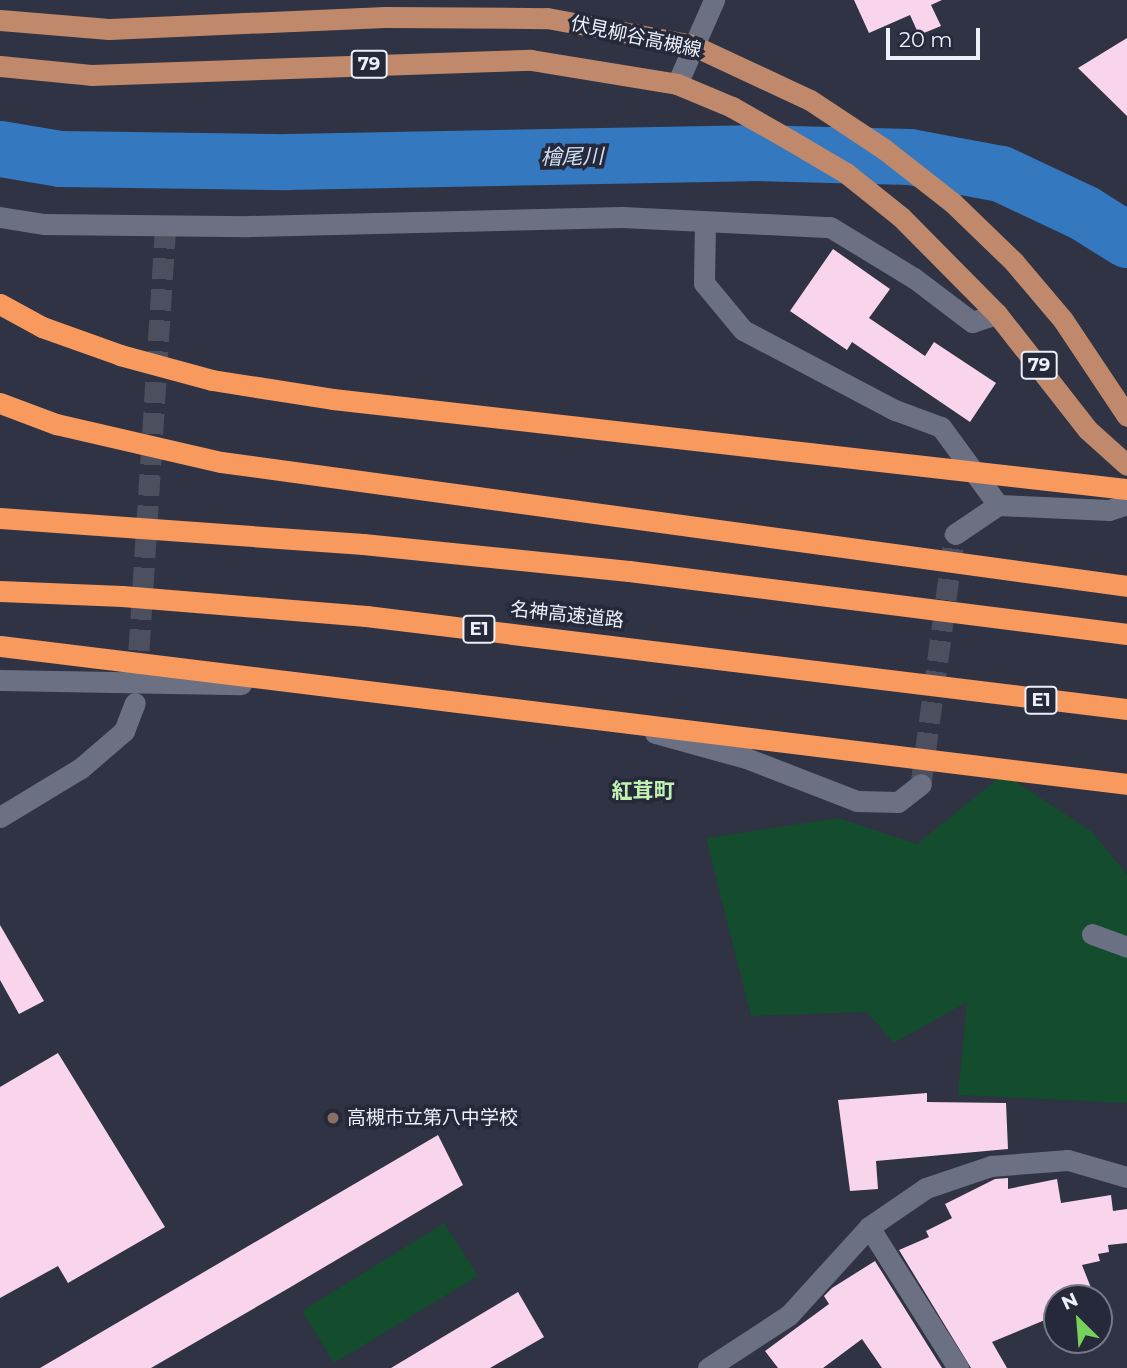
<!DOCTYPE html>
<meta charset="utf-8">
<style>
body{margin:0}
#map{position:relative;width:1127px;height:1368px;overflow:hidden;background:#2f3343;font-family:Montserrat,"Noto Sans JP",sans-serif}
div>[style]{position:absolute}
.green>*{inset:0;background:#144c2e}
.river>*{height:56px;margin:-28px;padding:0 28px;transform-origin:28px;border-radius:28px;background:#3478bf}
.building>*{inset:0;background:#f9d4ed}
.minor-tunnel>*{height:21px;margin-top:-10.5px;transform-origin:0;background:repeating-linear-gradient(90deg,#4b4f5e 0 21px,transparent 0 31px)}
.minor>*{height:21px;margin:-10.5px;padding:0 10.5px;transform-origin:10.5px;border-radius:10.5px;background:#6b7082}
.major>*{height:21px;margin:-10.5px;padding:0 10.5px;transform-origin:10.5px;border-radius:10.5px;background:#c0896c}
.highway>*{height:21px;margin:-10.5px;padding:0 10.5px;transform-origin:10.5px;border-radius:10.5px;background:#f8995e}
.dots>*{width:19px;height:19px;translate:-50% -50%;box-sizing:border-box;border:4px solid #252939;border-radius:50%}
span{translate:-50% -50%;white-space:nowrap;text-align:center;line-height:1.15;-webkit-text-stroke:7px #252939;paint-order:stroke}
.shield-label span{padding:2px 5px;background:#252939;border:2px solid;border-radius:5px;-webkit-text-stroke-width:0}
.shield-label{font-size:18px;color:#ecf0fa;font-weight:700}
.street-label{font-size:19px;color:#ecf0fa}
.poi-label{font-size:19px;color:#ecf0fa}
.left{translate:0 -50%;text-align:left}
.water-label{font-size:21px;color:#d0e0f4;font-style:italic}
.neighbourhood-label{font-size:21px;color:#c1f2b2;font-weight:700}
.north{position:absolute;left:1043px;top:1284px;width:70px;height:70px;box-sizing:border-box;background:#252939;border:2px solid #757986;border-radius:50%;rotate:335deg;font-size:19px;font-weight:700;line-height:28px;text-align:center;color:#ecf0fa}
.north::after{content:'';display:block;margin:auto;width:24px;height:32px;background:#77d259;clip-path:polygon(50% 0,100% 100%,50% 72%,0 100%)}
.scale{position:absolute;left:886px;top:28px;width:94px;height:32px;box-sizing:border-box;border:4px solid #ecf0fa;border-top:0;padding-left:9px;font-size:21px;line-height:24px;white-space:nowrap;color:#ecf0fa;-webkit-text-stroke:5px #252939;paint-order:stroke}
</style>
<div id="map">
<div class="green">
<i style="clip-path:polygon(1004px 774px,1091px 831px,1127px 874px,1127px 1103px,958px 1095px,967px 1002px,894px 1043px,867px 1012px,751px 1016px,706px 838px,838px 818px,917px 844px)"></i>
<i style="clip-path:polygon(444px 1223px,478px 1276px,334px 1363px,302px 1311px)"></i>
</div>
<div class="river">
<i style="left:0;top:149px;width:62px;rotate:9.3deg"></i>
<i style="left:61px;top:159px;width:227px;rotate:0.8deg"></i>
<i style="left:288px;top:162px;width:462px;rotate:-1.1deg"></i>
<i style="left:750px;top:153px;width:160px;rotate:1.4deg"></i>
<i style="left:910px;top:157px;width:93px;rotate:10.6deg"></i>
<i style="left:1001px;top:174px;width:92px;rotate:25.2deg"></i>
<i style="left:1084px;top:213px;width:51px;rotate:32.1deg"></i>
</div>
<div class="building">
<i style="clip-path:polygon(854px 0,942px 0,931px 5px,941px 26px,919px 35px,910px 15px,869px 33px)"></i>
<i style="clip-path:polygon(1127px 38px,1127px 116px,1078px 68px)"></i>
<i style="clip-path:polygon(833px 249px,890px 289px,869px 318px,925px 356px,934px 342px,996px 383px,970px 422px,852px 342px,847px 350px,790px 311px)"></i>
<i style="clip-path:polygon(0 925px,44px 1001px,19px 1014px,0 980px)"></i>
<i style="clip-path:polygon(58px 1053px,165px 1227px,68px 1283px,58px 1266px,0 1298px,0 1087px)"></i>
<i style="clip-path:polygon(927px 1093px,927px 1102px,1006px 1103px,1008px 1149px,876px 1161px,878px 1189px,850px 1191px,838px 1100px)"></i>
<i style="clip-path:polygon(438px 1135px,463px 1185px,289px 1288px,151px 1368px,40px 1368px)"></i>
<i style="clip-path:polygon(1008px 1178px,1008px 1189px,1057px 1179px,1061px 1203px,1111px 1195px,1113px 1211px,1127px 1209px,1127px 1243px,1108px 1245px,1109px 1252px,1098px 1254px,1100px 1261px,1082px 1265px,1095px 1298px,1057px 1298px,1057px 1315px,992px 1342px,1007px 1368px,971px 1368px,899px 1250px,929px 1237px,926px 1231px,952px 1218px,945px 1204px,995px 1179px)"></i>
<i style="clip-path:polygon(875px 1261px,942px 1368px,882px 1368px,862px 1339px,823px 1368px,778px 1368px,765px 1351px,829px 1304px,824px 1296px,832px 1288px)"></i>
<i style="clip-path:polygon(518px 1292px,544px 1337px,490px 1368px,391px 1368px)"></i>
</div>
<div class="minor-tunnel">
<i style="left:137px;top:681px;width:456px;rotate:-86.4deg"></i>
<i style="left:921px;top:784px;width:252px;rotate:-82.3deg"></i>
</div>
<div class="minor">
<i style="left:677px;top:84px;width:92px;rotate:-66.2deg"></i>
<i style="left:0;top:217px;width:45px;rotate:9deg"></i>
<i style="left:44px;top:224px;width:205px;rotate:0.6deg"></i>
<i style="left:249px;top:226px;width:373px;rotate:-1.4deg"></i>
<i style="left:622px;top:217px;width:208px;rotate:2.8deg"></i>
<i style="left:830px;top:227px;width:98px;rotate:31.3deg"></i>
<i style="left:914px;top:278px;width:73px;rotate:37.2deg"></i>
<i style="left:972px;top:322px;width:26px;rotate:-18deg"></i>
<i style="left:705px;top:224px;width:59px;rotate:91deg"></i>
<i style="left:704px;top:283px;width:61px;rotate:50.3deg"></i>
<i style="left:743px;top:330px;width:172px;rotate:27.8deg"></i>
<i style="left:895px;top:410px;width:49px;rotate:20.3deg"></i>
<i style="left:941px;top:427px;width:97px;rotate:53.8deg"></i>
<i style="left:955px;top:534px;width:52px;rotate:-34deg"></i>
<i style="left:998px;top:505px;width:111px;rotate:2.6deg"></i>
<i style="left:1109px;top:510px;width:19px;rotate:-18deg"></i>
<i style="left:0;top:680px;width:241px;rotate:1deg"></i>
<i style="left:655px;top:733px;width:94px;rotate:15.4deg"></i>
<i style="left:746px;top:758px;width:119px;rotate:21.2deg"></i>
<i style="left:857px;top:801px;width:41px;rotate:1.4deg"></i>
<i style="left:898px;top:802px;width:29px;rotate:-38deg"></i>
<i style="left:0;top:817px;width:95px;rotate:-31.2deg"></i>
<i style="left:81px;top:768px;width:57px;rotate:-40.7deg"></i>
<i style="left:124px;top:731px;width:30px;rotate:-69deg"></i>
<i style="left:1092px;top:934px;width:37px;rotate:20deg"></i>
<i style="left:869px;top:1227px;width:167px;rotate:57.7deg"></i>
<i style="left:708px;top:1368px;width:97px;rotate:-33.2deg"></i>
<i style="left:789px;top:1315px;width:119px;rotate:-47.7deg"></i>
<i style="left:869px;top:1227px;width:69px;rotate:-34.4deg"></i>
<i style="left:926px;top:1188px;width:69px;rotate:-18.7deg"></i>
<i style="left:991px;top:1166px;width:77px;rotate:-4.5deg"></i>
<i style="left:1068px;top:1160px;width:61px;rotate:16.1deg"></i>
</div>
<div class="major">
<i style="left:0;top:20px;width:109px;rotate:4.7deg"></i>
<i style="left:109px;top:29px;width:276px;rotate:-2.5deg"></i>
<i style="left:385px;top:17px;width:162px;rotate:0.4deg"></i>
<i style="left:547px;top:18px;width:147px;rotate:10.5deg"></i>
<i style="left:692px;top:45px;width:130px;rotate:25deg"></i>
<i style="left:810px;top:100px;width:89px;rotate:33.5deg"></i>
<i style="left:884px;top:149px;width:88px;rotate:38deg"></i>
<i style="left:953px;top:203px;width:85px;rotate:44deg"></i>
<i style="left:1014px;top:262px;width:76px;rotate:49.8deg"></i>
<i style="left:1063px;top:320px;width:115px;rotate:56.3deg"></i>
<i style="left:0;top:66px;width:91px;rotate:5.6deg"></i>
<i style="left:91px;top:75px;width:440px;rotate:-2deg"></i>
<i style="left:531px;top:60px;width:148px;rotate:9.3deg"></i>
<i style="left:677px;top:84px;width:60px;rotate:22.7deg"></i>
<i style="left:732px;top:107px;width:67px;rotate:29.6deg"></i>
<i style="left:790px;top:140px;width:65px;rotate:30.5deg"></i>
<i style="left:846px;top:173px;width:70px;rotate:38.7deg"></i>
<i style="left:901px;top:217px;width:136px;rotate:45.3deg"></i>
<i style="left:997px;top:314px;width:147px;rotate:51.9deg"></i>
<i style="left:1088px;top:430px;width:52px;rotate:41.9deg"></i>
</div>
<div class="highway">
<i style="left:0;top:304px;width:48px;rotate:28.7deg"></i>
<i style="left:42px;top:327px;width:83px;rotate:19.7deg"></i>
<i style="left:120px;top:355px;width:95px;rotate:15.2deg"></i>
<i style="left:212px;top:380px;width:122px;rotate:8.9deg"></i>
<i style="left:333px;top:399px;width:799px;rotate:6.47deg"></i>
<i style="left:0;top:403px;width:60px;rotate:20.6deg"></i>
<i style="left:56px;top:424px;width:169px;rotate:13deg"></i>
<i style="left:221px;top:462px;width:914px;rotate:7.79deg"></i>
<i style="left:0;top:518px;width:364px;rotate:4.1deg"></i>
<i style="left:363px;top:544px;width:267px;rotate:5.8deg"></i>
<i style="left:629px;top:571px;width:502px;rotate:7.21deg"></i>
<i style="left:0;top:591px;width:122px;rotate:2.3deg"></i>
<i style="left:122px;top:596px;width:245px;rotate:4.7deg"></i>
<i style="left:366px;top:616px;width:767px;rotate:6.97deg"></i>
<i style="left:0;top:646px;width:1135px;rotate:6.98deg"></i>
</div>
<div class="dots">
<i style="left:333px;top:1118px;background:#8d6e63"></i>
</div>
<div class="shield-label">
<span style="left:369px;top:64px">79</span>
<span style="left:1039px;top:365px">79</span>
<span style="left:479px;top:629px">E1</span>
<span style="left:1041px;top:700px">E1</span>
</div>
<div class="street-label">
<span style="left:636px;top:37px;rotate:12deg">伏見柳谷高槻線</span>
<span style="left:567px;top:615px;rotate:6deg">名神高速道路</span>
</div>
<div class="poi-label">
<span class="left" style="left:347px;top:1118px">高槻市立第八中学校</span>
</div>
<div class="water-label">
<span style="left:572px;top:157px;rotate:-1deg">檜尾川</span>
</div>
<div class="neighbourhood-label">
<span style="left:643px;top:791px">紅茸町</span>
</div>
<div class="north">N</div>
<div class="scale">20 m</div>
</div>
